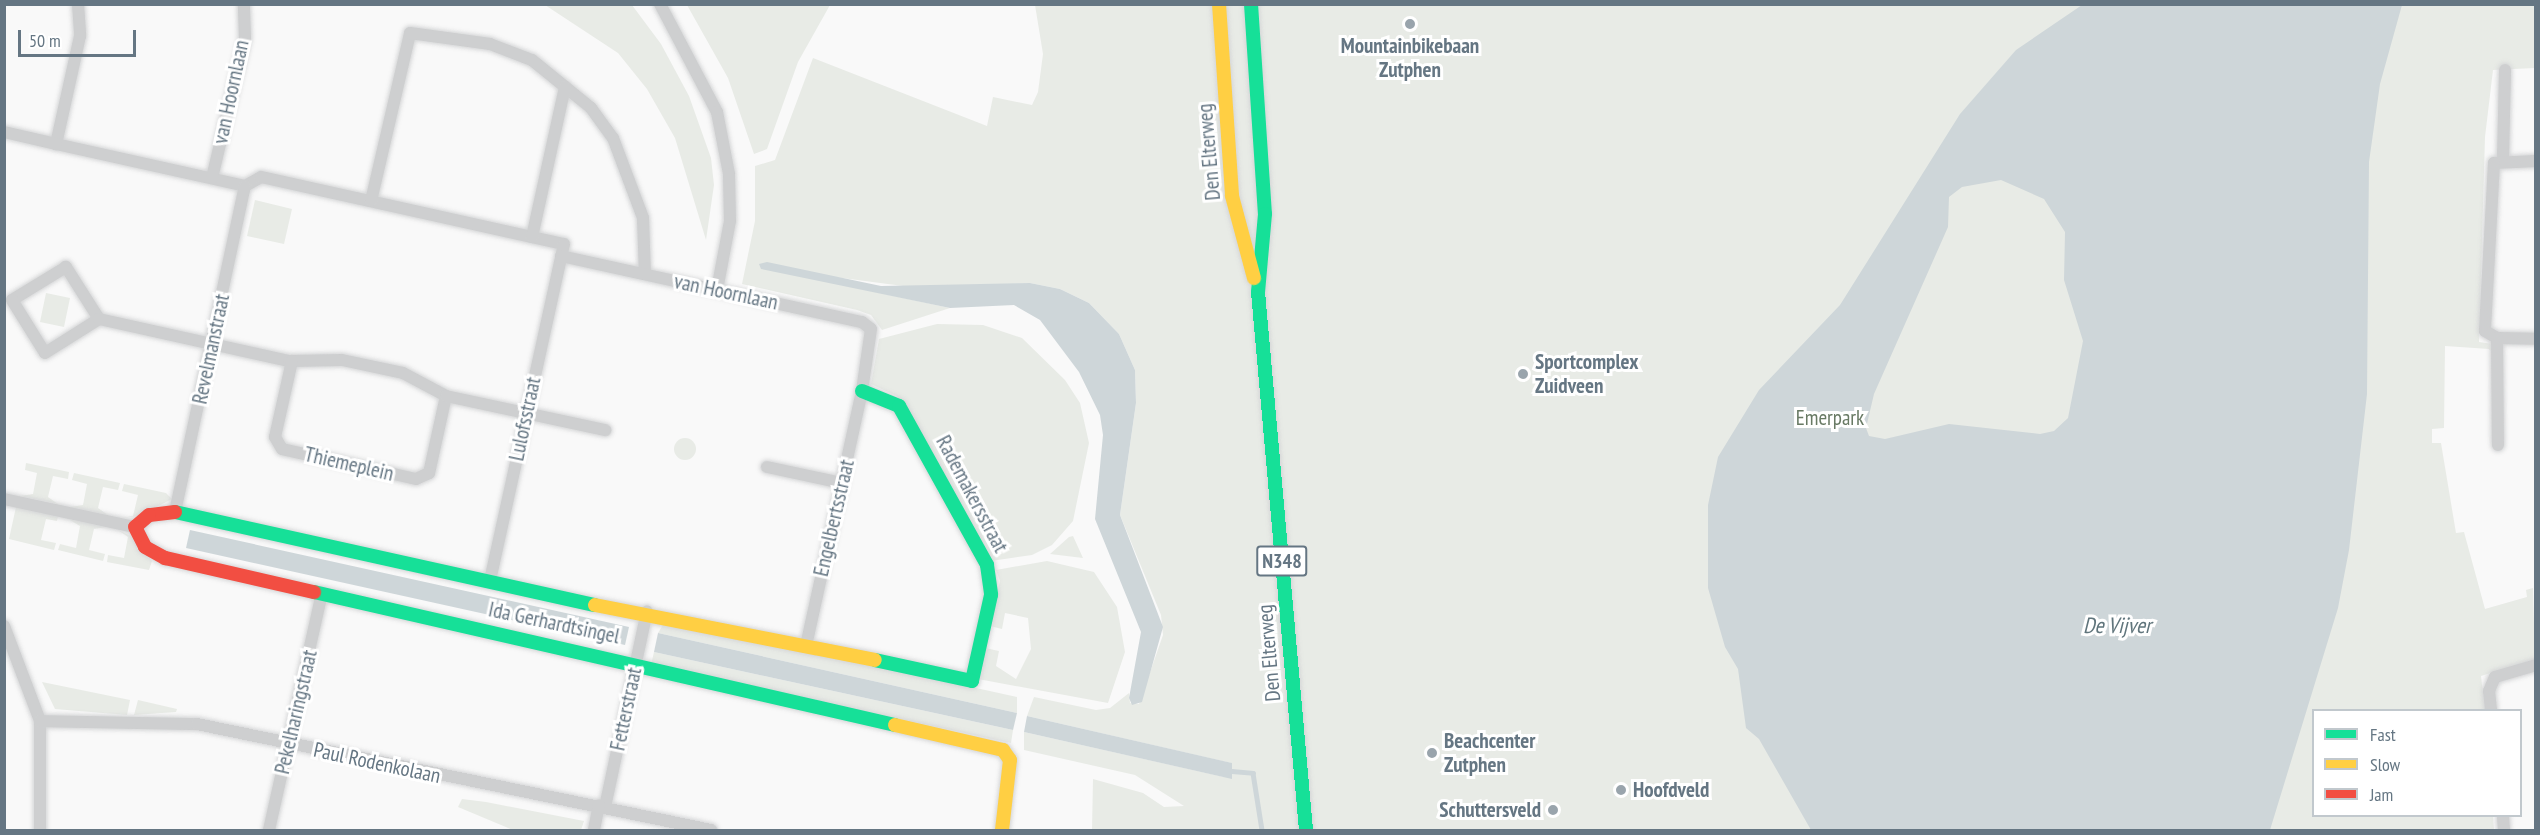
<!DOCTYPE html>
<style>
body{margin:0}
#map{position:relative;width:2540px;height:835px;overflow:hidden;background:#f9f9f9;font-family:"PT Sans Narrow",sans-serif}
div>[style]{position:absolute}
.green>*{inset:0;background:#e8ebe6}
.round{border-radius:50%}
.water>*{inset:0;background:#ced6d9}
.stream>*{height:4.5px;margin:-2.25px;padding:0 2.25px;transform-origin:2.25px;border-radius:2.25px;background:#ced6d9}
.roads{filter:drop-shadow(0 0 2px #d5d6d7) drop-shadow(0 0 2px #d5d6d7)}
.street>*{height:12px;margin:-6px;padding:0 6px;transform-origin:6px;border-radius:6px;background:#cecfd0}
.fast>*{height:14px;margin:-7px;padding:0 7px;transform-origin:7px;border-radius:7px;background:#16e098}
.slow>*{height:14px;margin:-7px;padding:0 7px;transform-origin:7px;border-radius:7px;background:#ffcf43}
.jam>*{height:14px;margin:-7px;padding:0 7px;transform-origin:7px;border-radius:7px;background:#f24e42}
.dots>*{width:16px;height:16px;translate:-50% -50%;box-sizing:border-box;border:3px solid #fff;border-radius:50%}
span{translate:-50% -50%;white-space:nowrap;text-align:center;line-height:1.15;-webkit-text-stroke:6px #fff;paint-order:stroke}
.shield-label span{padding:2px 4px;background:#fff;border:2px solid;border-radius:4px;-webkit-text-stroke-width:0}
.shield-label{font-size:20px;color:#657683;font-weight:700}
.poi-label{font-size:21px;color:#657683;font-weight:700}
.left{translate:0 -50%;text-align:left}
.right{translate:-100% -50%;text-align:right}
.street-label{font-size:21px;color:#657683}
.park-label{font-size:21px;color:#687a64}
.water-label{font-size:22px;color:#60757c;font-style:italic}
.frame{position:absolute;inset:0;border:6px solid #657683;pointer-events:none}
.legend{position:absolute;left:2312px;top:709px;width:210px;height:108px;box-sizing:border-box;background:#fff;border:2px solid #c1c8cd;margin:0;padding:8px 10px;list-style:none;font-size:18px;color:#657683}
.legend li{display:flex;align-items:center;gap:12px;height:30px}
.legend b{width:30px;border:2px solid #c1c8cd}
.scale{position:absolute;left:18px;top:30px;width:118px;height:27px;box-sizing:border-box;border:3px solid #657683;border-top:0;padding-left:8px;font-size:18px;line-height:21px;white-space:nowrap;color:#657683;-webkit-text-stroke:4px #fff;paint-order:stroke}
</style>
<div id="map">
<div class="green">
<i style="clip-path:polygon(545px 5px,632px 5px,661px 44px,689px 96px,711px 158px,714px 185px,706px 240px,675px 138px,647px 89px,618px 53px)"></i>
<i style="clip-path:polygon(687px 5px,830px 5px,798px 62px,767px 149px,754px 154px,728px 78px)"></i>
<i style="clip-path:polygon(1035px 5px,2535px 5px,2535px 68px,2493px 70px,2485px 137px,2479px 342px,2493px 344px,2495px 356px,2489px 349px,2445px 346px,2444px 428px,2432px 429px,2432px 443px,2441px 443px,2456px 533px,2464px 532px,2485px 609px,2527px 597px,2526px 590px,2533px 588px,2535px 659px,2481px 676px,2485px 710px,2314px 710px,2314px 816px,2493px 816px,2494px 830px,1092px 830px,1093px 779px,1143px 793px,1164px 807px,1184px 806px,1135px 775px,1024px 750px,1024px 732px,1224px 777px,1231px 763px,1027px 716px,1034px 697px,1096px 710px,1110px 708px,1129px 693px,1130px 703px,1139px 704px,1163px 635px,1161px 615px,1120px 515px,1136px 403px,1135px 370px,1119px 334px,1089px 303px,1060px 289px,1030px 283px,926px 289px,759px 267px,950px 308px,882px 330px,871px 315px,857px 310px,742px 284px,755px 221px,755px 166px,775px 160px,813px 58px,987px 126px,993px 97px,1032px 105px,1038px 92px,1043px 54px)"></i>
<i style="clip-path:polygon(255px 200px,292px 209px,284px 244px,247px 236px)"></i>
<i style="clip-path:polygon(46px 293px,70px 298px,64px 327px,40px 322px)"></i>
<i style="clip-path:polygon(937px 324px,983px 325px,1022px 338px,1065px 380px,1080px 403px,1089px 443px,1073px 521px,1052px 545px,1032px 555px,991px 561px,897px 396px,871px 384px,879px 339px)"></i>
<i class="round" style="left:674px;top:438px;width:22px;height:22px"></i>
<i style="clip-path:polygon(26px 463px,69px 472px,68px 479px,53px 476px,48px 497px,58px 504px,20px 496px,33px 494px,37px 473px,25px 470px)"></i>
<i style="clip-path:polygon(74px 473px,120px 483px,118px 490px,103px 487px,98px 508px,108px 515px,70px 507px,83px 505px,87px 484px,72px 480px)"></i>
<i style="clip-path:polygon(124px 484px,166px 493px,172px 499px,139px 516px,121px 518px,133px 516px,138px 495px,122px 491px)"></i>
<i style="clip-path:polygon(16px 507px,58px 516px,57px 521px,46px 519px,41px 540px,56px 543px,54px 550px,9px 539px)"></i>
<i style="clip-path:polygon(68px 519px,106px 527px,94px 529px,89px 550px,105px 554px,103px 561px,58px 550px,60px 544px,76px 548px,80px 526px)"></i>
<i style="clip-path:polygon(118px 530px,131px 536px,152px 561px,149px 570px,107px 562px,108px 555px,124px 558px,128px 537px)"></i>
<i style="clip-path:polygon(1073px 536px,1083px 558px,1050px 554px,1069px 537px)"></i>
<i style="clip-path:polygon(1047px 561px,1094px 572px,1117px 607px,1125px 652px,1108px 703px,978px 679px,985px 648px,999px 651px,996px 666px,1016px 679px,1031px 649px,1028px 618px,1005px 613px,1002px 629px,990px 626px,1000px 581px,996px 570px)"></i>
<i style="clip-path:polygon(666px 620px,1017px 697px,1017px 713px,658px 633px)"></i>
<i style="clip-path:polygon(654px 652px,1013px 730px,1011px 743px,651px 665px)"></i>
<i style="clip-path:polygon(42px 682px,130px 700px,127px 715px,55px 709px)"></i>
<i style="clip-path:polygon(138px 700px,177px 709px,176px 712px,134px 715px)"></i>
<i style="clip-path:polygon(462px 799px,486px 802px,584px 821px,581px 830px,513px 830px,458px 807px)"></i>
</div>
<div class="water">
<i style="clip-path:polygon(evenodd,2082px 5px,2402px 5px,2380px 84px,2369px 162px,2367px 394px,2349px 550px,2338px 608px,2270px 830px,1811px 830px,1759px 739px,1746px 728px,1738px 669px,1725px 647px,1708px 588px,1708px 505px,1718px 457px,1759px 390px,1840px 305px,1960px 114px,2016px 50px,2082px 5px,2001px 180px,2044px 199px,2065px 232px,2064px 280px,2083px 341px,2068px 418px,2054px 431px,2040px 434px,1949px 424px,1885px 439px,1869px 436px,1866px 428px,1874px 394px,1948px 227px,1949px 197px,1962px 187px,2001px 180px)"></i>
<i style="clip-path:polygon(767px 262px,881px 286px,1030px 283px,1060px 289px,1089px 303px,1119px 334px,1135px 370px,1136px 403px,1120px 515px,1163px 627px,1142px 702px,1132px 705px,1129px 698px,1141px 632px,1095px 519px,1103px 435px,1100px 415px,1079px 372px,1040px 320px,1014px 305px,950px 308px,761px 269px,759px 264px)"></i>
<i style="clip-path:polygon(190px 530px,629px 627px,625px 645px,186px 548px)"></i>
<i style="clip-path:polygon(658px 633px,1017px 713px,1013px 730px,654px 652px)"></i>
<i style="clip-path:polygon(1027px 716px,1232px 763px,1232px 779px,1024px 732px)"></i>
</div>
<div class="stream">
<i style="left:1232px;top:771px;width:21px;rotate:5deg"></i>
<i style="left:1253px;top:773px;width:58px;rotate:81deg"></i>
</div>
<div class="roads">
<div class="street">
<i style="left:78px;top:4px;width:32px;rotate:86deg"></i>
<i style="left:80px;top:36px;width:111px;rotate:102.5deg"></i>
<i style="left:56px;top:144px;width:194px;rotate:12.5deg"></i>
<i style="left:245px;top:186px;width:18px;rotate:-29deg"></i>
<i style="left:261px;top:177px;width:310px;rotate:12.5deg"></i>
<i style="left:564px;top:244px;width:345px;rotate:102.4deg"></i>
<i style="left:660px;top:4px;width:122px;rotate:62.2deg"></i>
<i style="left:717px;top:112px;width:63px;rotate:79deg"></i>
<i style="left:729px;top:174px;width:47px;rotate:88.8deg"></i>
<i style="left:730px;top:221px;width:70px;rotate:100.7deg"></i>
<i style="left:4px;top:132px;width:53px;rotate:13deg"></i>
<i style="left:2503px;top:159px;width:89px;rotate:-88.7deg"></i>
<i style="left:2536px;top:161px;width:42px;rotate:177.3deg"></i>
<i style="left:2494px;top:163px;width:168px;rotate:93.1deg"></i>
<i style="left:2485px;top:331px;width:14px;rotate:30deg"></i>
<i style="left:2497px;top:338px;width:39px;rotate:1deg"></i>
<i style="left:212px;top:178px;width:144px;rotate:-76.7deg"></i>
<i style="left:245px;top:38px;width:34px;rotate:-92deg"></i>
<i style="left:371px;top:201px;width:172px;rotate:-76.9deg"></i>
<i style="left:410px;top:33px;width:81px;rotate:7.8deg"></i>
<i style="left:490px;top:44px;width:45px;rotate:20.9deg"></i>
<i style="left:532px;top:60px;width:76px;rotate:39.1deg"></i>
<i style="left:591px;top:108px;width:37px;rotate:54deg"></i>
<i style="left:613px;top:138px;width:85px;rotate:69.4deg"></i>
<i style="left:643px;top:218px;width:56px;rotate:88deg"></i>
<i style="left:532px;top:237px;width:154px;rotate:-77.6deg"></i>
<i style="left:561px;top:256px;width:308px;rotate:12.4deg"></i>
<i style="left:862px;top:322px;width:11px;rotate:38deg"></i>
<i style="left:871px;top:329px;width:63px;rotate:98.3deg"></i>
<i style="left:862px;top:391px;width:260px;rotate:102.4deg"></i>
<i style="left:99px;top:319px;width:62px;rotate:-122.4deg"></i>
<i style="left:66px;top:267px;width:63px;rotate:148.6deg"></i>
<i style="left:12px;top:300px;width:62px;rotate:58.1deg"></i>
<i style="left:45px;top:353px;width:64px;rotate:-32.2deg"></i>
<i style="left:99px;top:319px;width:195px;rotate:12.5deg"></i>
<i style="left:289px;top:361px;width:53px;rotate:-1.1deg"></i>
<i style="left:342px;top:360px;width:62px;rotate:12deg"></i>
<i style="left:403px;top:373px;width:49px;rotate:28.1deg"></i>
<i style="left:446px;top:396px;width:79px;rotate:102.4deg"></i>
<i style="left:429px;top:473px;width:14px;rotate:155deg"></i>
<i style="left:416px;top:479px;width:137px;rotate:-167.4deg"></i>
<i style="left:282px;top:449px;width:14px;rotate:-120deg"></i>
<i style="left:275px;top:437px;width:78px;rotate:-77.4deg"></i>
<i style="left:2497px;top:338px;width:107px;rotate:89.5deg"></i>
<i style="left:446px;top:396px;width:163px;rotate:12.1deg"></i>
<i style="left:767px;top:467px;width:77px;rotate:12deg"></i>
<i style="left:4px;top:499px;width:134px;rotate:12.1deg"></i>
<i style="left:175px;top:512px;width:333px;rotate:-77.9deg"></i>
<i style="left:4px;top:626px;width:102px;rotate:69.2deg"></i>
<i style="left:40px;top:721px;width:109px;rotate:90deg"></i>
<i style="left:2491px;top:710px;width:19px;rotate:-96deg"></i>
<i style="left:2489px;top:691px;width:15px;rotate:-67deg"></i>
<i style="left:2495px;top:677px;width:43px;rotate:-16.3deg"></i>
<i style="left:40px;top:721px;width:157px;rotate:1.1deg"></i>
<i style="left:197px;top:724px;width:525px;rotate:11.65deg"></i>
<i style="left:605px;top:807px;width:200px;rotate:-77.9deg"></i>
<i style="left:2503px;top:816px;width:14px;rotate:86deg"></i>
<i style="left:269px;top:830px;width:243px;rotate:-77.4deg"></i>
<i style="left:594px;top:830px;width:25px;rotate:-79deg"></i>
</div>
<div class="fast">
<i style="left:1251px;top:4px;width:210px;rotate:86.2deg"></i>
<i style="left:1265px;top:214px;width:78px;rotate:95.1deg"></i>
<i style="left:1258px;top:292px;width:540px;rotate:84.9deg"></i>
<i style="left:862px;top:391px;width:40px;rotate:22deg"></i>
<i style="left:899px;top:406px;width:182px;rotate:61deg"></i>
<i style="left:987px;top:565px;width:30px;rotate:82deg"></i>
<i style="left:991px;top:595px;width:88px;rotate:102.5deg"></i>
<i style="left:972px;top:681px;width:99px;rotate:-167.8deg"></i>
<i style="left:175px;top:512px;width:430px;rotate:12.5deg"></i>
<i style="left:314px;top:592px;width:596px;rotate:12.89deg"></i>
</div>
<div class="slow">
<i style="left:1219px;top:4px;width:192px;rotate:86.1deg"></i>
<i style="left:1232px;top:196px;width:85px;rotate:75deg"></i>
<i style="left:595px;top:605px;width:285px;rotate:11.1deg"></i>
<i style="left:895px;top:725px;width:111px;rotate:13deg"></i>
<i style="left:1003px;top:750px;width:12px;rotate:55deg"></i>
<i style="left:1010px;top:760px;width:70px;rotate:96.5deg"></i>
</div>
<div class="jam">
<i style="left:175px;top:512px;width:26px;rotate:173deg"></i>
<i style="left:149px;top:515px;width:18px;rotate:139deg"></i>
<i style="left:135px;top:527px;width:22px;rotate:63deg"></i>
<i style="left:145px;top:547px;width:23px;rotate:29deg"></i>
<i style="left:165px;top:558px;width:153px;rotate:12.9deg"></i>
</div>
</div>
<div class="dots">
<i style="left:1410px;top:24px;background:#99a4ac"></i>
<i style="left:1523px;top:374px;background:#99a4ac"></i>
<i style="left:1432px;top:753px;background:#99a4ac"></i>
<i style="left:1621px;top:790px;background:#99a4ac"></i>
<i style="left:1553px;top:810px;background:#99a4ac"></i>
</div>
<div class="shield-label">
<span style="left:1282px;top:561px">N348</span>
</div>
<div class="poi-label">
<span style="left:1410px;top:58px">Mountainbikebaan<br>Zutphen</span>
<span class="left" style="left:1535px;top:374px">Sportcomplex<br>Zuidveen</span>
<span class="left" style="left:1444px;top:753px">Beachcenter<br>Zutphen</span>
<span class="left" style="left:1633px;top:790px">Hoofdveld</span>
<span class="right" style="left:1541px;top:810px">Schuttersveld</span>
</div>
<div class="street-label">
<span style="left:231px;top:92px;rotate:-78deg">van Hoornlaan</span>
<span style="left:1209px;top:152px;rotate:-95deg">Den Elterweg</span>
<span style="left:726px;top:292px;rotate:12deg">van Hoornlaan</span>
<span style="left:211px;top:349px;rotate:-78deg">Revelmanstraat</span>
<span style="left:525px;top:419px;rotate:-78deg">Lulofsstraat</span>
<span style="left:349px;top:464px;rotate:13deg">Thiemeplein</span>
<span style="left:972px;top:494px;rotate:62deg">Rademakersstraat</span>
<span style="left:834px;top:518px;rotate:-77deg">Engelbertsstraat</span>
<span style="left:554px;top:623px;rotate:12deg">Ida Gerhardtsingel</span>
<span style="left:1269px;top:653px;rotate:-95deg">Den Elterweg</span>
<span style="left:626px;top:709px;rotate:-78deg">Fetterstraat</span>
<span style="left:296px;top:712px;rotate:-77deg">Pekelharingstraat</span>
<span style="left:377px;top:763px;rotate:12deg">Paul Rodenkolaan</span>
</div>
<div class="park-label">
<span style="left:1830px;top:418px">Emerpark</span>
</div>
<div class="water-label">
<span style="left:2117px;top:626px">De Vijver</span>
</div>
<div class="frame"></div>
<ul class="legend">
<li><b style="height:8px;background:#16e098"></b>Fast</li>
<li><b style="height:8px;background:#ffcf43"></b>Slow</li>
<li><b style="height:8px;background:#f24e42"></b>Jam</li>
</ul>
<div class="scale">50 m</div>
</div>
